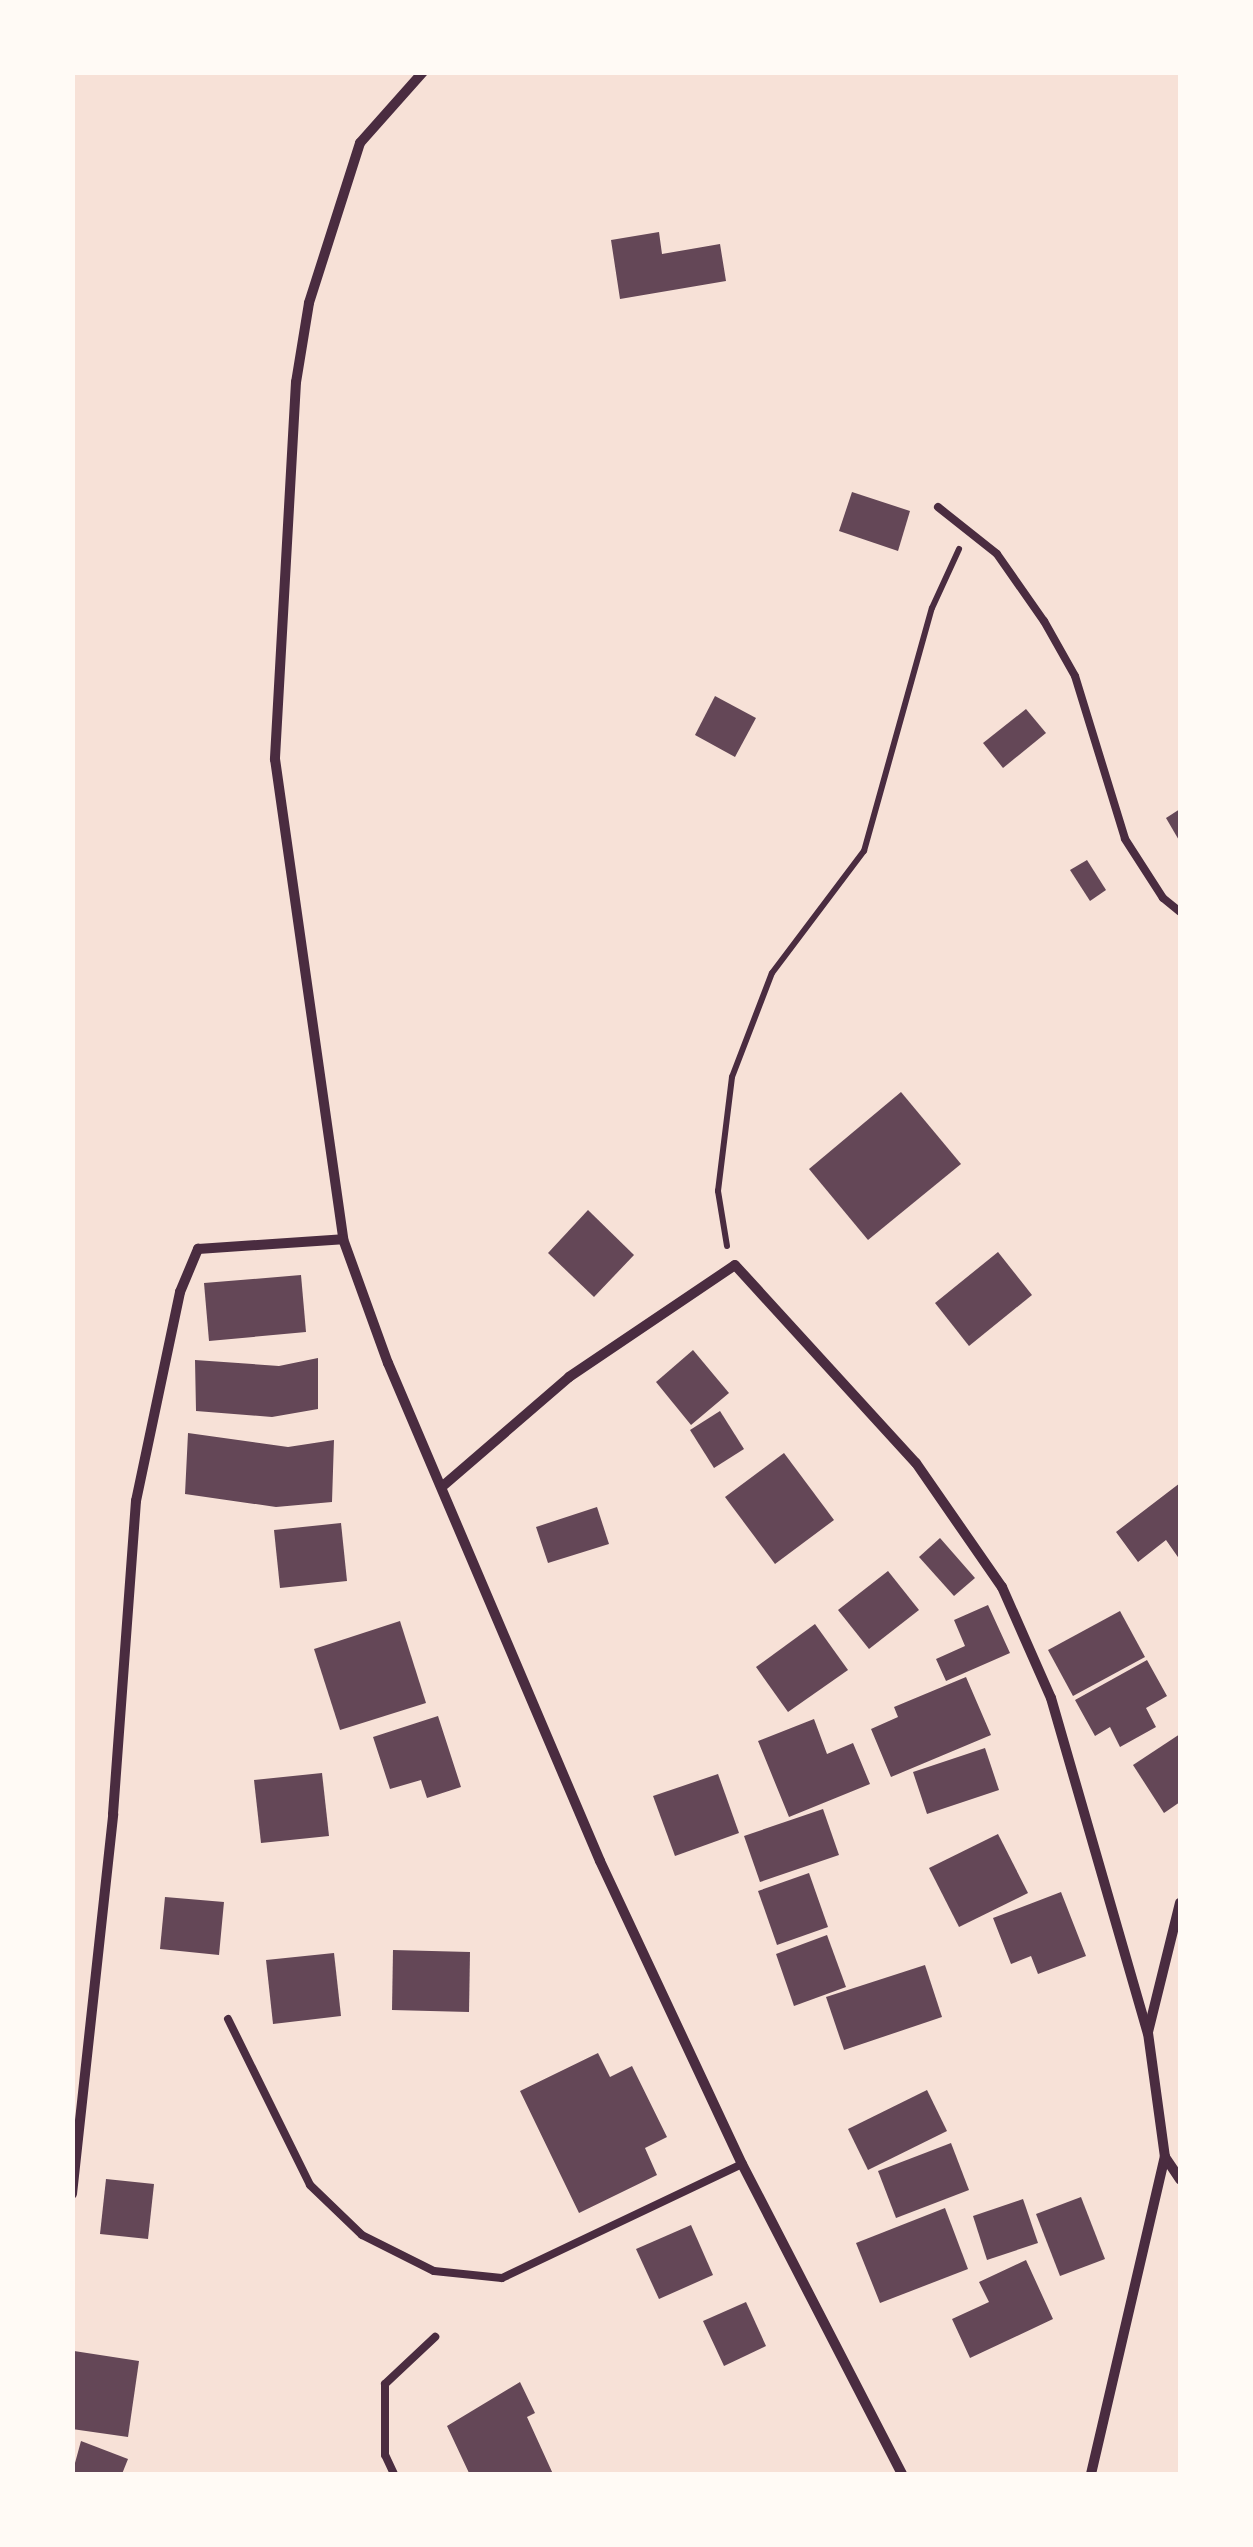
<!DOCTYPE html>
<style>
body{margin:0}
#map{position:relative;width:1253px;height:2547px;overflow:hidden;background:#f7e1d7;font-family:"Fira Sans Condensed",sans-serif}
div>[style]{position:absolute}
.building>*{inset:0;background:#644757}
.path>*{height:6px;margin:-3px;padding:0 3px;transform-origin:3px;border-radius:3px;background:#4a2c40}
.service>*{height:8px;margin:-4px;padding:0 4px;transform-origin:4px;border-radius:4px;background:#4a2c40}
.minor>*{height:10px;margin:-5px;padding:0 5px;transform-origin:5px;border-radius:5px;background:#4a2c40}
span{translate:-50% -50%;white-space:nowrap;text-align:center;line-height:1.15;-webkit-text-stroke:10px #fffaf5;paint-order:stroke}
.frame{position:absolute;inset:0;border:75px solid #fffaf5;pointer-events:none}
</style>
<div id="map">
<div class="building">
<i style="clip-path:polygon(659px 232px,662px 254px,720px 244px,726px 281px,620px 299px,611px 240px)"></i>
<i style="clip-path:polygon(852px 492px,910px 511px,898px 551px,839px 531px)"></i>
<i style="clip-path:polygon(715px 696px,756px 718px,735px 757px,695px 735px)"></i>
<i style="clip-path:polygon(1026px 709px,1046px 733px,1003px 768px,983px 743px)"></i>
<i style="clip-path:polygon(1180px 809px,1180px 842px,1166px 818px)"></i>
<i style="clip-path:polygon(1087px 860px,1106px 890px,1090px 901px,1070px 870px)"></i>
<i style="clip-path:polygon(901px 1092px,961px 1164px,868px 1240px,809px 1169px)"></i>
<i style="clip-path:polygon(588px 1210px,634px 1255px,594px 1297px,548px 1253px)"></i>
<i style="clip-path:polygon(998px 1252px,1032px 1295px,969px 1346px,935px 1303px)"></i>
<i style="clip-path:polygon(301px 1275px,306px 1332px,209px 1341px,204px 1283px)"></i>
<i style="clip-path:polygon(693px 1350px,729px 1393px,691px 1425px,656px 1382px)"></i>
<i style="clip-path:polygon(318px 1358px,318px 1409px,272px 1417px,196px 1411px,195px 1360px,279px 1366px)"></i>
<i style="clip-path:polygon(720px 1411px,744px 1449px,714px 1468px,690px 1430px)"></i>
<i style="clip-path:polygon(188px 1433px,288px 1447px,334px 1440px,332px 1502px,276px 1507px,185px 1494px)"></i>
<i style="clip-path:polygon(784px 1453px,834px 1520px,775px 1564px,725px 1497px)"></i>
<i style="clip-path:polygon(1180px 1483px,1180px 1560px,1166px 1540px,1138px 1562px,1116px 1532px)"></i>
<i style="clip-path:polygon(597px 1507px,609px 1544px,548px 1563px,536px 1527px)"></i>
<i style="clip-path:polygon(341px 1523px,347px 1581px,280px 1588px,274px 1530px)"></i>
<i style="clip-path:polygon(940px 1538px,975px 1578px,954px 1596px,919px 1557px)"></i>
<i style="clip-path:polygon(888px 1571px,919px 1610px,869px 1649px,838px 1610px)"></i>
<i style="clip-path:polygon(988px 1605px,1010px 1653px,946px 1681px,936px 1659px,965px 1646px,954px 1620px)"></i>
<i style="clip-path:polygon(1120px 1611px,1145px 1657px,1073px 1696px,1048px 1650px)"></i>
<i style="clip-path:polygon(400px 1621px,426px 1703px,340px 1730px,314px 1649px)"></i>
<i style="clip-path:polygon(815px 1624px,848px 1670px,788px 1712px,756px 1667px)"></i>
<i style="clip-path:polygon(1147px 1660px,1167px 1696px,1146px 1708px,1156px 1727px,1120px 1747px,1110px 1727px,1095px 1736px,1075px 1700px)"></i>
<i style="clip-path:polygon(966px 1677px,991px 1735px,891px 1777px,871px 1729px,898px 1717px,894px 1707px)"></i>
<i style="clip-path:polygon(438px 1716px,461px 1787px,427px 1798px,421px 1780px,390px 1789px,373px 1737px)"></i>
<i style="clip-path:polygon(814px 1719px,827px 1754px,853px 1743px,870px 1784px,789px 1817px,758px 1741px)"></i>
<i style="clip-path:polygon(1180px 1734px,1180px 1802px,1164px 1813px,1133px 1765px)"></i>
<i style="clip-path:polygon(985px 1748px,999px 1790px,927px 1814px,913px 1772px)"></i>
<i style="clip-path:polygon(322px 1773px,329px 1836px,261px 1843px,254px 1780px)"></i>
<i style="clip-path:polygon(718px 1774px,739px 1833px,675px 1856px,653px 1796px)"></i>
<i style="clip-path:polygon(823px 1809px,839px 1855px,760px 1882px,744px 1836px)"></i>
<i style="clip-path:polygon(998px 1834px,1028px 1893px,959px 1927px,929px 1868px)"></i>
<i style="clip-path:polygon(809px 1873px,828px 1927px,777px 1945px,758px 1891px)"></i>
<i style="clip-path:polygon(1061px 1892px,1086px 1956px,1038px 1974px,1031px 1956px,1011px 1964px,993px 1918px)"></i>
<i style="clip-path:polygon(165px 1897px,224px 1902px,219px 1955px,160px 1949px)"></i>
<i style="clip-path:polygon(827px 1935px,846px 1987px,794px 2006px,776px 1954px)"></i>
<i style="clip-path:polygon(393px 1950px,470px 1952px,469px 2012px,392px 2010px)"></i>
<i style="clip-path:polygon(334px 1953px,341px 2016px,273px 2024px,266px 1960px)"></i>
<i style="clip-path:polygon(925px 1965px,942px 2017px,844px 2050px,826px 1997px)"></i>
<i style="clip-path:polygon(598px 2053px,610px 2077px,632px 2066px,667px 2137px,645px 2148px,657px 2175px,579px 2213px,520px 2091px)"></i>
<i style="clip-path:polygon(927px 2090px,947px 2131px,868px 2170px,848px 2129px)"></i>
<i style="clip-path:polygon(951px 2143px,969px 2190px,896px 2218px,878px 2171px)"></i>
<i style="clip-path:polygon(106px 2179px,154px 2184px,148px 2239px,100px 2234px)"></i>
<i style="clip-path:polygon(1081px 2197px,1105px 2259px,1060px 2276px,1036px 2214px)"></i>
<i style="clip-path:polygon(1023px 2199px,1038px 2243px,987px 2260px,973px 2216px)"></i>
<i style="clip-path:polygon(945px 2208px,968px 2269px,880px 2303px,856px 2243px)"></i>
<i style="clip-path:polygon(691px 2225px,713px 2275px,659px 2299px,636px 2249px)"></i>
<i style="clip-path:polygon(1026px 2260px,1053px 2319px,970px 2358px,952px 2319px,989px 2302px,979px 2282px)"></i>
<i style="clip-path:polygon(746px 2302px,766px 2346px,724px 2366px,703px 2321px)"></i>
<i style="clip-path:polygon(74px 2351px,139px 2361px,128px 2437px,72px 2429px)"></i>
<i style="clip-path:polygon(520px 2382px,535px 2413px,527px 2417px,553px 2474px,469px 2473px,447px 2426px)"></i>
<i style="clip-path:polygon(81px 2441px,128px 2459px,122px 2474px,72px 2474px)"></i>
</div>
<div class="path">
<i style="left:727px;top:1246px;width:56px;rotate:-99.3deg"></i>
<i style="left:718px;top:1191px;width:115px;rotate:-83deg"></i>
<i style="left:732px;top:1077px;width:111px;rotate:-69deg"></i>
<i style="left:772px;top:973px;width:153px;rotate:-53deg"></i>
<i style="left:864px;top:851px;width:252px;rotate:-74.4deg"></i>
<i style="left:932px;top:608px;width:65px;rotate:-65.4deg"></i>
</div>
<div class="service">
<i style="left:938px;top:507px;width:75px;rotate:38.5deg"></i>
<i style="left:997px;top:554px;width:82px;rotate:55deg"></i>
<i style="left:1044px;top:621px;width:63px;rotate:60.6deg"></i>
<i style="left:1075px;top:676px;width:170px;rotate:72.9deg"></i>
<i style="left:1125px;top:839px;width:70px;rotate:57.2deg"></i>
<i style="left:1163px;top:898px;width:22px;rotate:39deg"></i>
<i style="left:228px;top:2019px;width:185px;rotate:63.7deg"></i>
<i style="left:310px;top:2185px;width:72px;rotate:43.9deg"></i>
<i style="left:362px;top:2235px;width:80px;rotate:26.6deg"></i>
<i style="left:434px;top:2271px;width:68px;rotate:5.9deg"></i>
<i style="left:502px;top:2278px;width:266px;rotate:-25.4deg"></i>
<i style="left:394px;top:2474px;width:21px;rotate:-115deg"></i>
<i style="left:385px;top:2455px;width:71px;rotate:-90deg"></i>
<i style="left:385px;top:2384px;width:69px;rotate:-43.2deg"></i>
</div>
<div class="minor">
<i style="left:423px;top:72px;width:95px;rotate:131.6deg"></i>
<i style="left:360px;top:143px;width:168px;rotate:107.7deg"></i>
<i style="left:309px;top:303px;width:80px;rotate:99.3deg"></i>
<i style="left:296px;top:382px;width:378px;rotate:93.2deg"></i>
<i style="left:275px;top:759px;width:485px;rotate:81.9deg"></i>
<i style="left:343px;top:1239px;width:132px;rotate:70.1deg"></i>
<i style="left:388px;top:1363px;width:541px;rotate:66.94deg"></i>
<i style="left:600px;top:1861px;width:335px;rotate:64.9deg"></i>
<i style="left:742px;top:2164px;width:349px;rotate:62.7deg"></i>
<i style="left:444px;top:1485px;width:165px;rotate:-40.8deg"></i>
<i style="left:569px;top:1377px;width:200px;rotate:-34deg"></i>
<i style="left:735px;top:1265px;width:268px;rotate:47.6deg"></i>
<i style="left:916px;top:1463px;width:151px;rotate:55.3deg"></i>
<i style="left:1002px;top:1587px;width:121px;rotate:66.2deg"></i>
<i style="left:1051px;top:1698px;width:349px;rotate:73.9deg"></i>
<i style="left:1148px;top:2033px;width:125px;rotate:82.2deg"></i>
<i style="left:1165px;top:2157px;width:27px;rotate:56deg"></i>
<i style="left:1148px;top:2032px;width:133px;rotate:-76.1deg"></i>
<i style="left:72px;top:2194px;width:382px;rotate:-83.8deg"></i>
<i style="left:113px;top:1814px;width:314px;rotate:-85.8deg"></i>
<i style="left:136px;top:1501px;width:214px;rotate:-78.1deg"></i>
<i style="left:180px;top:1292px;width:47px;rotate:-67.3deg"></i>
<i style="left:198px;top:1249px;width:145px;rotate:-3.9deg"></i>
<i style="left:1091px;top:2474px;width:326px;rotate:-76.9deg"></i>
</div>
<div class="frame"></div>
</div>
